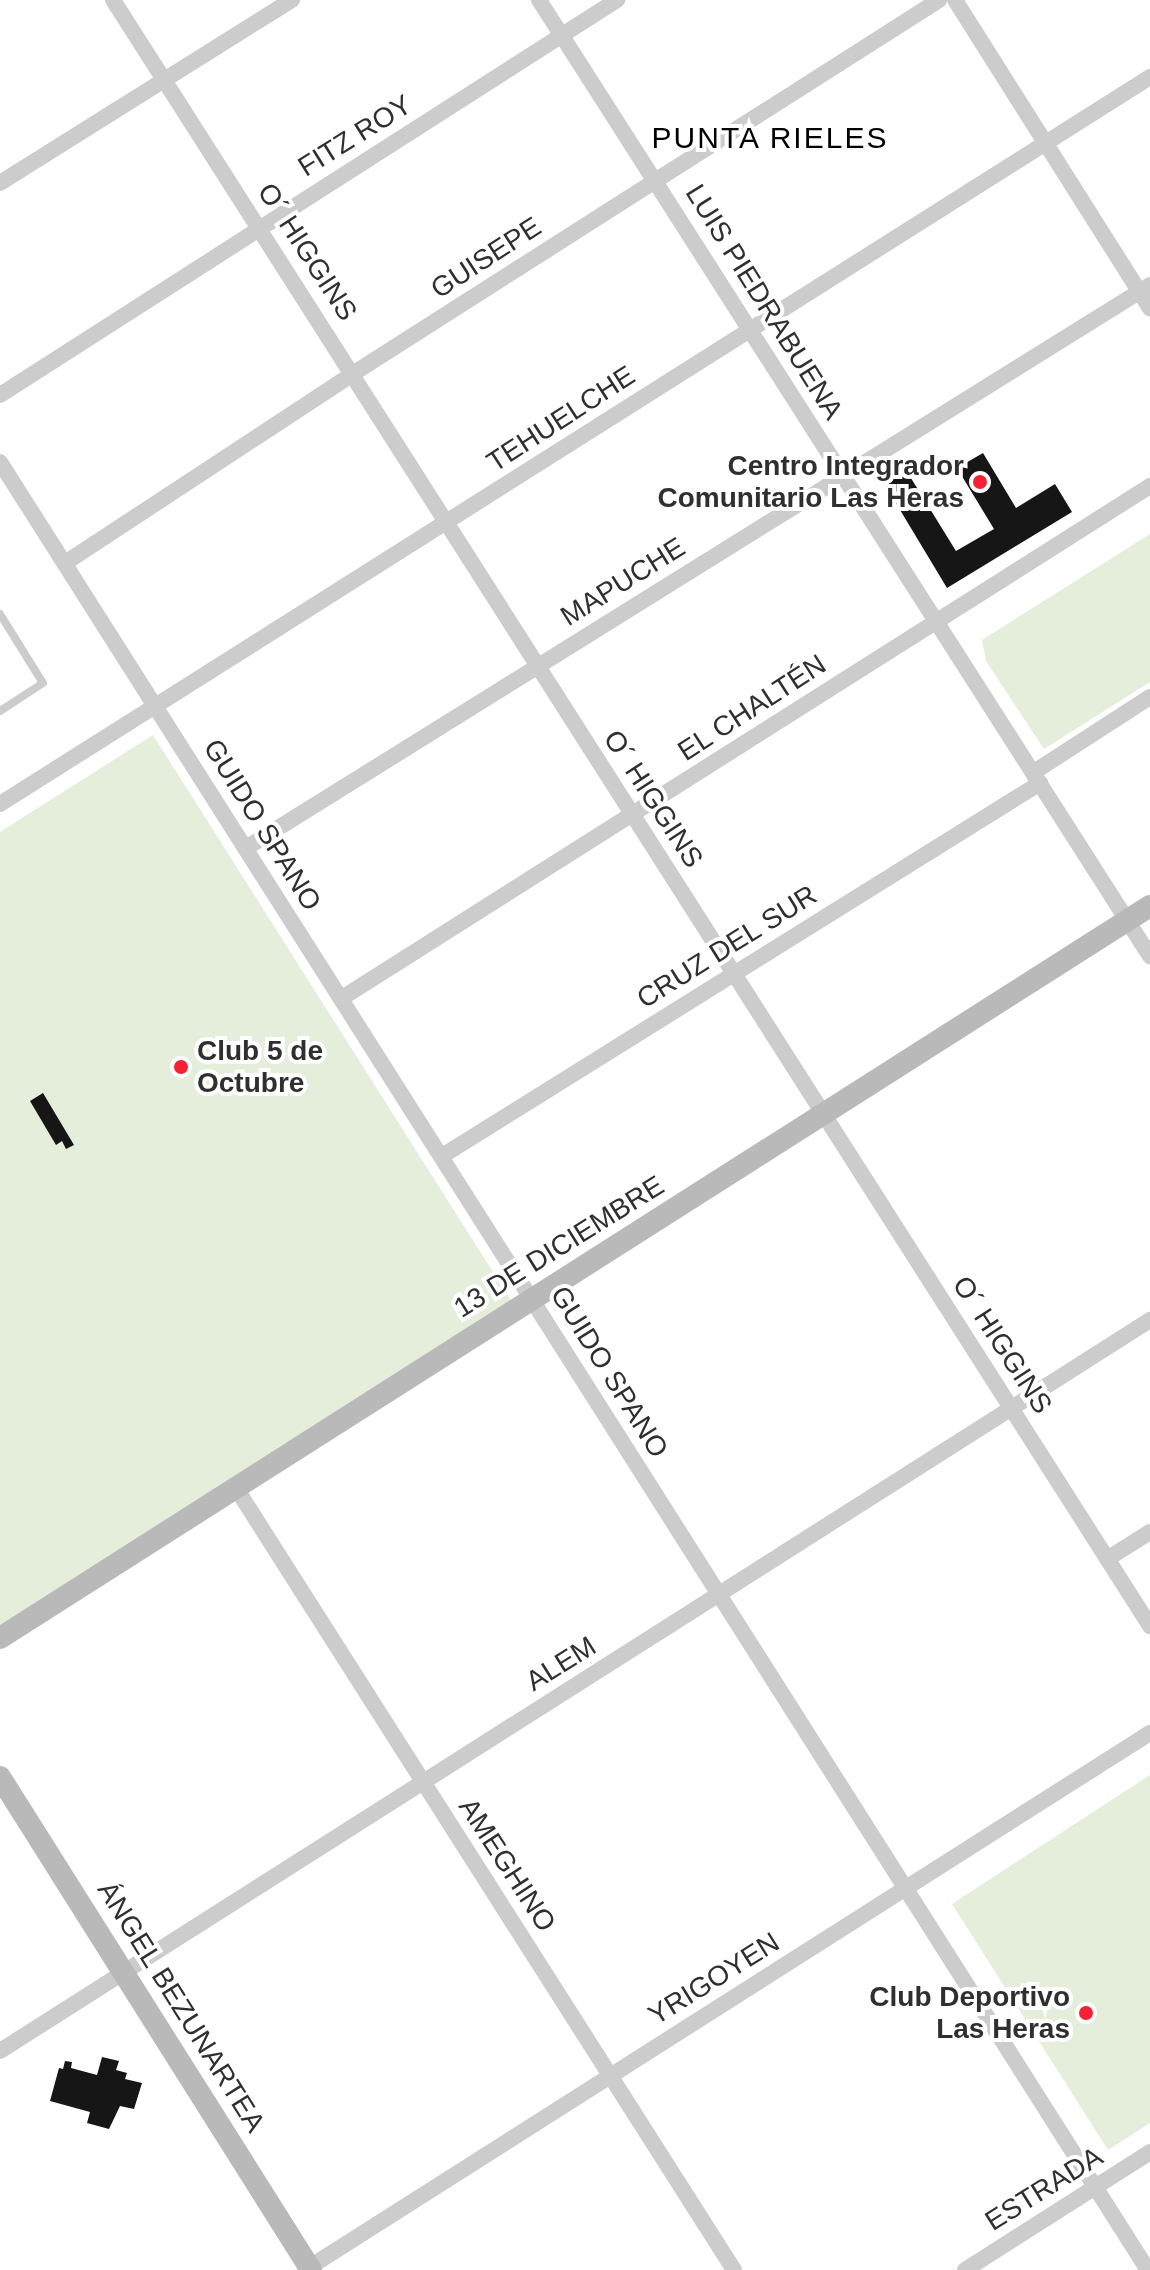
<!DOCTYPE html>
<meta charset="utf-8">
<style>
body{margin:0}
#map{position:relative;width:1150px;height:2270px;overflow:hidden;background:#fff;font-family:Arial,sans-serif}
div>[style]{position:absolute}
.green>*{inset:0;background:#e5eddb}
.building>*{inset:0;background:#161616}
.lane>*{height:8px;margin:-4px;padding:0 4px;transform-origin:4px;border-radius:4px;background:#ccc}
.street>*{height:16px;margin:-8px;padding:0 8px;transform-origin:8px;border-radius:8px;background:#ccc}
.secondary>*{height:22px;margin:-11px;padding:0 11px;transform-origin:11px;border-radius:11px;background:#b9b9b9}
.dots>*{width:22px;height:22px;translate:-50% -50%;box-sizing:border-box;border:4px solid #fff;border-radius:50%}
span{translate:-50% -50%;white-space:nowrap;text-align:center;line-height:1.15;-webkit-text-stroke:8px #fff;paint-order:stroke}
.street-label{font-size:28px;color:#2f2f2f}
.poi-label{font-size:28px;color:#2f2f2f;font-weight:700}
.right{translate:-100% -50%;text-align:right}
.left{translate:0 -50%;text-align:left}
.neighbourhood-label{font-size:30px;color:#000;letter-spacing:2px}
</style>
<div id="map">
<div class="green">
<i style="clip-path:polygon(1150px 534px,1150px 682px,1044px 749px,986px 661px,982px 640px)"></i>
<i style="clip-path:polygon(153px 735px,512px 1302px,0 1626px,0 832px)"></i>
<i style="clip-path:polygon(1150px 1775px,1150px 2123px,1108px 2150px,952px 1904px)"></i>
</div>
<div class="building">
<i style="clip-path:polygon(983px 453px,1016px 508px,1055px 484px,1072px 512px,947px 588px,879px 475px,901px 462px,956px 551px,994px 529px,957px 468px)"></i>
<i style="clip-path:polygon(43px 1093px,74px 1145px,66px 1149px,62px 1141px,56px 1145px,30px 1101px)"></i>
<i style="clip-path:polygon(102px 2057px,119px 2061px,116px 2070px,127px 2073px,125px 2079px,142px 2083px,134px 2109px,120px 2106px,109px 2129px,87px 2123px,90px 2112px,50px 2101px,59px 2068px,63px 2069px,65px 2061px,72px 2062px,71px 2068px,97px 2075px)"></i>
</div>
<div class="lane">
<i style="left:0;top:614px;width:81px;rotate:58.1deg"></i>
<i style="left:43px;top:683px;width:51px;rotate:146.9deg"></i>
</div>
<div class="street">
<i style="left:113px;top:0;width:1929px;rotate:57.47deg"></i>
<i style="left:539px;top:0;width:1135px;rotate:57.42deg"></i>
<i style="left:955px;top:0;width:365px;rotate:57.7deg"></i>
<i style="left:0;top:183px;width:345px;rotate:-32.1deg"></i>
<i style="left:0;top:395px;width:733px;rotate:-32.63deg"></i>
<i style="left:0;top:462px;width:2142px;rotate:57.59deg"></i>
<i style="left:65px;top:563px;width:346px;rotate:-33.3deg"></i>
<i style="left:354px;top:373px;width:694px;rotate:-32.52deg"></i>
<i style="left:1034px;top:772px;width:138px;rotate:-32.9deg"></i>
<i style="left:0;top:804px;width:1361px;rotate:-32.3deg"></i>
<i style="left:246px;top:848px;width:1065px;rotate:-31.91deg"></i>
<i style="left:342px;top:998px;width:957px;rotate:-32.36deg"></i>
<i style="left:442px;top:1156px;width:705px;rotate:-31.95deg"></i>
<i style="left:236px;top:1488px;width:927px;rotate:57.51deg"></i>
<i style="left:1107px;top:1559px;width:51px;rotate:-32.1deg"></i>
<i style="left:0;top:2051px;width:1363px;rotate:-32.44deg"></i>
<i style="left:305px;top:2270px;width:1001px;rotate:-32.44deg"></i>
<i style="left:965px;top:2270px;width:219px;rotate:-32.5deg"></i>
</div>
<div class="secondary">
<i style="left:0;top:1638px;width:1363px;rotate:-32.48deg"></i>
<i style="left:0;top:1777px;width:583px;rotate:57.75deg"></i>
</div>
<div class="dots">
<i style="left:980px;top:482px;background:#f52235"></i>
<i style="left:181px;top:1067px;background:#f52235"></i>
<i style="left:1086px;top:2013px;background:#f52235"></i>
</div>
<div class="street-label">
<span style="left:355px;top:136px;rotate:-32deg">FITZ ROY</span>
<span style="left:307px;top:252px;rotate:57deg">O´ HIGGINS</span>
<span style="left:486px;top:258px;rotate:-33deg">GUISEPE</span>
<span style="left:764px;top:302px;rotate:58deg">LUIS PIEDRABUENA</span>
<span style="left:561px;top:419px;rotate:-33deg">TEHUELCHE</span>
<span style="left:623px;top:582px;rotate:-32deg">MAPUCHE</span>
<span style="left:752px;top:708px;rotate:-33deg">EL CHALTÉN</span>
<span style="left:653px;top:799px;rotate:57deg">O´ HIGGINS</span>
<span style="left:262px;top:825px;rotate:58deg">GUIDO SPANO</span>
<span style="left:727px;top:947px;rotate:-32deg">CRUZ DEL SUR</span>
<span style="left:559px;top:1247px;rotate:-32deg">13 DE DICIEMBRE</span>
<span style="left:1002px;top:1345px;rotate:57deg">O´ HIGGINS</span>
<span style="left:609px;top:1372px;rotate:58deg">GUIDO SPANO</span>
<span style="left:561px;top:1664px;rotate:-32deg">ALEM</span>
<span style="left:507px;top:1865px;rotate:57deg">AMEGHINO</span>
<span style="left:714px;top:1979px;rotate:-32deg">YRIGOYEN</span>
<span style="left:181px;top:2007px;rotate:58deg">ÁNGEL BEZUNARTEA</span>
<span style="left:1044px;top:2189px;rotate:-32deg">ESTRADA</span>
</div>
<div class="poi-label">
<span class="right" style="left:964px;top:482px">Centro Integrador<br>Comunitario Las Heras</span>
<span class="left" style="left:197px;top:1067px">Club 5 de<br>Octubre</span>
<span class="right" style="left:1070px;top:2013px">Club Deportivo<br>Las Heras</span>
</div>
<div class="neighbourhood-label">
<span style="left:770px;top:138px">PUNTA RIELES</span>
</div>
</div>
